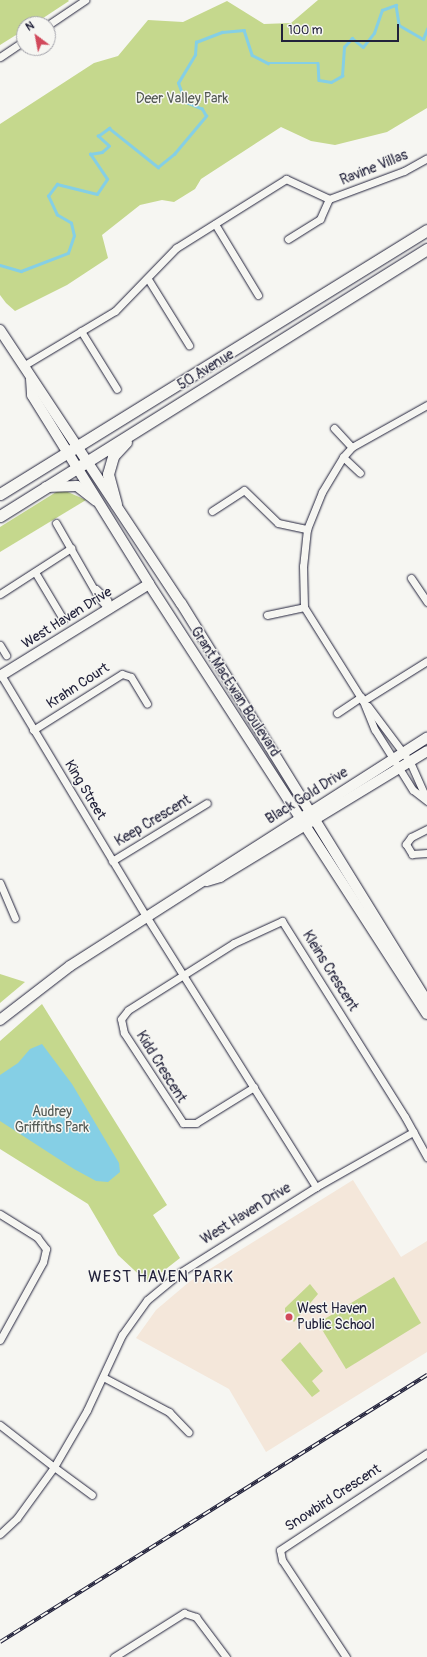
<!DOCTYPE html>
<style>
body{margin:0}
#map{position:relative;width:427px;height:1657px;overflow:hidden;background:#f6f6f2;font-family:Pangolin,sans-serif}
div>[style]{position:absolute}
.built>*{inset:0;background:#f4e7da}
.green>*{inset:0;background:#c5d88d}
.water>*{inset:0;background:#85cfe5}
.stream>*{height:2.5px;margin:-1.25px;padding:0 1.25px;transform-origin:1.25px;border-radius:1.25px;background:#85cfe5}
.roads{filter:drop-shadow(0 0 1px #22223b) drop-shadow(0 0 1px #22223b)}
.street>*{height:7px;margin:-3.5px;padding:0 3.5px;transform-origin:3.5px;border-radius:3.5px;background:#f6f6f2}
.secondary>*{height:10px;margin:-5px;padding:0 5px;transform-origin:5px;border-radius:5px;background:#f6f6f2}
.primary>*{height:11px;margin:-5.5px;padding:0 5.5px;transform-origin:5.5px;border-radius:5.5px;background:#f6f6f2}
.rail>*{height:4px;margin-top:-2px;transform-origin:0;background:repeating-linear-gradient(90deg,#f6f6f2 0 8px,#22223b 0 16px);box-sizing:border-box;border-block:1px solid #22223b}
.dots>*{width:11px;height:11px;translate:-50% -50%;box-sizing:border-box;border:2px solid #f6f6f2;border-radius:50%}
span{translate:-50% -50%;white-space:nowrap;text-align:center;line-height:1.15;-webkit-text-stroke:3px #f6f6f2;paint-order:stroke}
.park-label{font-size:14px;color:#535954}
.street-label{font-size:14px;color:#22223b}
.poi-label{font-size:14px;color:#22223b}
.left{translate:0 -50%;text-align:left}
.quarter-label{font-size:16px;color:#22223b;letter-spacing:1px}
.north{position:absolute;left:16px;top:16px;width:40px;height:40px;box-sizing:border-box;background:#f6f6f2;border:1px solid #a1a1a9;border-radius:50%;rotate:328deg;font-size:11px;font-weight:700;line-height:16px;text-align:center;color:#22223b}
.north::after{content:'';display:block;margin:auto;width:14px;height:18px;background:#d1495b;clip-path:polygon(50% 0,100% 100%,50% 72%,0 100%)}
.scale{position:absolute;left:281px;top:24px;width:118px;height:18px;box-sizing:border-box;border:2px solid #22223b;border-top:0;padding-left:5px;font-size:12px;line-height:14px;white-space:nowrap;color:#22223b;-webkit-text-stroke:3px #f6f6f2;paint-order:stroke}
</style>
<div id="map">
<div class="built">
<i style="clip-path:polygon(353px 1180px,401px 1257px,427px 1241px,427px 1352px,266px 1452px,229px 1389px,136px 1338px,156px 1310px,189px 1282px)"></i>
</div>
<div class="green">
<i style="clip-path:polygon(0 0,68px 0,69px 1px,34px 24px,24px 24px,24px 30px,0 45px)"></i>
<i style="clip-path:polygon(318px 0,427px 0,427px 108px,387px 132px,335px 145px,311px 141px,281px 127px,201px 179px,195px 189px,174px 202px,162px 200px,140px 205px,102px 235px,108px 258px,67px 285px,15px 311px,6px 303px,0 295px,0 124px,94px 63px,118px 56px,148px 20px,183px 22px,227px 1px,264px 24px,291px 23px)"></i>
<i style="clip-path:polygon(61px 489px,86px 500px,0 552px,0 527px)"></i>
<i style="clip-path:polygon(0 974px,25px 982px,0 1003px)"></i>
<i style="clip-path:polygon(42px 1004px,167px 1205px,153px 1215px,180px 1258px,148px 1283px,118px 1255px,88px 1204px,0 1149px,0 1041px)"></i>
<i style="clip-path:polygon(394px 1277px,421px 1323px,346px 1369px,318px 1323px)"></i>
<i style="clip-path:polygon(310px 1284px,318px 1294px,294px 1322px,285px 1313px,285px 1308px)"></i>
<i style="clip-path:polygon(300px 1342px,323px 1371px,312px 1381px,320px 1391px,312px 1397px,281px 1360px)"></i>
</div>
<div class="water">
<i style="clip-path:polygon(42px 1044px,72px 1084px,119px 1163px,120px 1172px,108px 1182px,96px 1181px,74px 1169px,0 1121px,0 1075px,18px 1063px,30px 1049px)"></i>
</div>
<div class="stream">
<i style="left:0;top:265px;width:22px;rotate:16deg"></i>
<i style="left:21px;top:271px;width:50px;rotate:-21deg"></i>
<i style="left:68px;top:253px;width:18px;rotate:-71deg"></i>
<i style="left:74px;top:236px;width:13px;rotate:-103deg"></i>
<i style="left:71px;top:223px;width:16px;rotate:-150deg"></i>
<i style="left:57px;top:215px;width:21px;rotate:-115deg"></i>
<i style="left:48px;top:196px;width:15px;rotate:-53deg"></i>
<i style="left:57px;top:184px;width:41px;rotate:14deg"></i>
<i style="left:97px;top:194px;width:18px;rotate:-56deg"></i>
<i style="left:107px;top:179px;width:30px;rotate:-124deg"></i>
<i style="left:90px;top:154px;width:12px;rotate:-9deg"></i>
<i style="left:102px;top:152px;width:9px;rotate:-41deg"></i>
<i style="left:109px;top:146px;width:15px;rotate:-138deg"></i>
<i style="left:98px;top:136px;width:14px;rotate:-36deg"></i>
<i style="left:109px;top:128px;width:63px;rotate:38.5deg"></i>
<i style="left:158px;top:167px;width:21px;rotate:-39deg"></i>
<i style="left:174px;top:154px;width:50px;rotate:-49.9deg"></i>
<i style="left:206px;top:116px;width:8px;rotate:-120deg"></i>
<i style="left:202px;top:109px;width:18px;rotate:-158deg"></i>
<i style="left:185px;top:102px;width:20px;rotate:-110deg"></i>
<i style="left:178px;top:83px;width:33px;rotate:-59deg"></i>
<i style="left:195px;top:55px;width:13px;rotate:-86deg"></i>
<i style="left:196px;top:42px;width:28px;rotate:-21deg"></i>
<i style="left:222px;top:32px;width:22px;rotate:-5deg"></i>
<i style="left:244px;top:30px;width:26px;rotate:72deg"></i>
<i style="left:252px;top:55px;width:18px;rotate:27deg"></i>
<i style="left:268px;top:63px;width:50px"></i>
<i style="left:318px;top:63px;width:17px;rotate:87deg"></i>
<i style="left:319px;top:80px;width:12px;rotate:9deg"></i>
<i style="left:331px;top:82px;width:13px;rotate:-29deg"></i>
<i style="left:342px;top:76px;width:29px;rotate:-86deg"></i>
<i style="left:344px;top:47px;width:12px;rotate:-48deg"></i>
<i style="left:352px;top:38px;width:14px;rotate:39deg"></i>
<i style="left:363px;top:47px;width:18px;rotate:-52deg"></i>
<i style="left:374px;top:33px;width:24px;rotate:-71deg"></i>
<i style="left:382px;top:10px;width:15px;rotate:-20deg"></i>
<i style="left:396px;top:5px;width:20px;rotate:81deg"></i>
<i style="left:399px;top:25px;width:28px;rotate:30deg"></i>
<i style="left:423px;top:39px;width:11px;rotate:-68deg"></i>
</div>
<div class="roads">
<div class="street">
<i style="left:48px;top:25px;width:45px;rotate:-34deg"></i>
<i style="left:0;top:57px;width:29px;rotate:-34deg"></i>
<i style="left:215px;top:224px;width:83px;rotate:58.8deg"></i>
<i style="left:288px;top:239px;width:38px;rotate:-32deg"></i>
<i style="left:320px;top:219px;width:22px;rotate:-66deg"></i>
<i style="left:148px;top:279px;width:78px;rotate:58.2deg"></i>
<i style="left:81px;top:331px;width:68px;rotate:58.2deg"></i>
<i style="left:23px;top:366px;width:107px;rotate:-30.9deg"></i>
<i style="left:115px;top:311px;width:88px;rotate:-45.9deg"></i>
<i style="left:176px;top:248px;width:130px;rotate:-32.1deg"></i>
<i style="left:286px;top:179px;width:47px;rotate:24.9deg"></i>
<i style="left:329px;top:199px;width:80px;rotate:-20.5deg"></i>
<i style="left:404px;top:171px;width:26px;rotate:-29deg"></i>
<i style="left:427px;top:405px;width:86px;rotate:150.8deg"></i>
<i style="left:352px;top:447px;width:13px;rotate:132deg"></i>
<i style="left:343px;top:457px;width:41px;rotate:121deg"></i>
<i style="left:322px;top:492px;width:40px;rotate:112deg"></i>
<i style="left:307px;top:529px;width:37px;rotate:96deg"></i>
<i style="left:303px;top:566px;width:41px;rotate:88.6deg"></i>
<i style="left:304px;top:607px;width:111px;rotate:57.9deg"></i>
<i style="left:363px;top:701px;width:31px;rotate:68deg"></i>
<i style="left:375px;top:730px;width:45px;rotate:57.7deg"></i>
<i style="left:399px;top:768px;width:26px;rotate:58deg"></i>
<i style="left:413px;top:790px;width:18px;rotate:38deg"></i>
<i style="left:334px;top:428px;width:26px;rotate:47deg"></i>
<i style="left:343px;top:457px;width:23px;rotate:43deg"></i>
<i style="left:212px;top:511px;width:38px;rotate:-33deg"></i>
<i style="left:244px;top:490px;width:47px;rotate:44.1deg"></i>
<i style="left:278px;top:523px;width:30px;rotate:12deg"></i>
<i style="left:56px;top:523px;width:86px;rotate:60.2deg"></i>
<i style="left:99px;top:598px;width:15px;rotate:48deg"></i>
<i style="left:35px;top:572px;width:55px;rotate:59.2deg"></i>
<i style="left:411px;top:578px;width:29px;rotate:56deg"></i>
<i style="left:96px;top:589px;width:16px;rotate:45deg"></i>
<i style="left:107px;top:600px;width:9px;rotate:77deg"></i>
<i style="left:0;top:594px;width:85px;rotate:-32.9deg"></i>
<i style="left:267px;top:615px;width:38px;rotate:-12deg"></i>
<i style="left:0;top:645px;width:12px;rotate:59deg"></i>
<i style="left:363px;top:701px;width:75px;rotate:-32deg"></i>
<i style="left:368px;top:706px;width:70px;rotate:53.1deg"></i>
<i style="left:410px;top:762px;width:42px;rotate:65.9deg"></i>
<i style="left:337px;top:713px;width:29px;rotate:-34deg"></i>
<i style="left:33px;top:730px;width:105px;rotate:-32.2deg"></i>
<i style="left:122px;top:674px;width:9px;rotate:18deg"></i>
<i style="left:131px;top:677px;width:31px;rotate:59deg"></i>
<i style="left:427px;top:829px;width:18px;rotate:153deg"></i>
<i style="left:411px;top:837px;width:9px;rotate:126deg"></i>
<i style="left:406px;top:844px;width:12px;rotate:59deg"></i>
<i style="left:412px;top:854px;width:15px;rotate:-4deg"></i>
<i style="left:112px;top:861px;width:111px;rotate:-31.4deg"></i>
<i style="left:0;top:883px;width:38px;rotate:67deg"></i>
<i style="left:254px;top:1087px;width:68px;rotate:148.2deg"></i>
<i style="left:196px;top:1123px;width:13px;rotate:180deg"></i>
<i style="left:183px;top:1123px;width:108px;rotate:-123.2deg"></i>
<i style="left:124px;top:1033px;width:14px;rotate:-102deg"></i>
<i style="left:121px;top:1019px;width:11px;rotate:-52deg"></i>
<i style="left:128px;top:1010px;width:125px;rotate:-32.3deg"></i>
<i style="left:234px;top:943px;width:53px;rotate:-24.6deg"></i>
<i style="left:282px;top:921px;width:231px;rotate:57.9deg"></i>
<i style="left:405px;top:1117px;width:46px;rotate:61.2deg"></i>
<i style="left:316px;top:1187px;width:112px;rotate:-29.6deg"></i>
<i style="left:0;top:1214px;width:44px;rotate:31.9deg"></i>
<i style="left:37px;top:1237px;width:15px;rotate:53deg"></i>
<i style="left:46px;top:1249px;width:13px;rotate:103deg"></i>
<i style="left:43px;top:1262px;width:89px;rotate:118.9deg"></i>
<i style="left:103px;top:1377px;width:75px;rotate:27.9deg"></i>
<i style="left:169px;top:1412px;width:28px;rotate:46deg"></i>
<i style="left:0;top:1425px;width:68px;rotate:37.9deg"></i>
<i style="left:54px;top:1467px;width:66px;rotate:-59.9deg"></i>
<i style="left:87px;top:1410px;width:83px;rotate:-65deg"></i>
<i style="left:122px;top:1335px;width:43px;rotate:-54.5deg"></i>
<i style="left:147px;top:1300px;width:44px;rotate:-39.5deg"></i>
<i style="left:181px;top:1272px;width:160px;rotate:-32.2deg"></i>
<i style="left:316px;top:1187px;width:318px;rotate:-122.1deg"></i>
<i style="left:147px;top:918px;width:283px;rotate:-121deg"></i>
<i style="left:0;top:1534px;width:23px;rotate:-43deg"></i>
<i style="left:17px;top:1518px;width:63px;rotate:-54deg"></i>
<i style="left:54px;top:1467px;width:47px;rotate:36.4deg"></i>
<i style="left:114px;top:1657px;width:83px;rotate:-32.2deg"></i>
<i style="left:184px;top:1613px;width:13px;rotate:18deg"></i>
<i style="left:196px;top:1617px;width:50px;rotate:53.1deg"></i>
<i style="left:346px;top:1657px;width:116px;rotate:-123.4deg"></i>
<i style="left:282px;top:1560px;width:10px;rotate:-101deg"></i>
<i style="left:280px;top:1550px;width:176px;rotate:-33.4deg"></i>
</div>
<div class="secondary">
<i style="left:0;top:330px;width:328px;rotate:56.5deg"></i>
<i style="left:181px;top:603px;width:469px;rotate:58.3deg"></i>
<i style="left:31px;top:379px;width:16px;rotate:86deg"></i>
<i style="left:32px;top:395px;width:222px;rotate:58.2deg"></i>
<i style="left:149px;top:584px;width:512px;rotate:57.12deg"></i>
<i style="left:46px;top:487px;width:31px;rotate:-2deg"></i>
<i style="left:77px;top:486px;width:24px;rotate:38deg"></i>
<i style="left:0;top:676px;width:175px;rotate:-31.7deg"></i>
<i style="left:207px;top:881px;width:14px;rotate:-17deg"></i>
<i style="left:220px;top:877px;width:242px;rotate:-31.3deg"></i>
<i style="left:0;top:1020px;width:88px;rotate:-37.6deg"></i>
<i style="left:70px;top:966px;width:424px;rotate:-32.6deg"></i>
</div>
<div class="primary">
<i style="left:0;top:494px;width:502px;rotate:-31.73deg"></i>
<i style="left:116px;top:504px;width:31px;rotate:-105deg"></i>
<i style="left:108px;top:474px;width:19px;rotate:-74deg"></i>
<i style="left:113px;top:456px;width:19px;rotate:-47deg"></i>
<i style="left:0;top:516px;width:504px;rotate:-32.02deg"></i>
</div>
</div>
<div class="rail">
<i style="left:0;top:1642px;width:504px;rotate:-32.02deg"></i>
</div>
<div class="dots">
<i style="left:289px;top:1317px;background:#d1495b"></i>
</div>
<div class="park-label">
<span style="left:182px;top:99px">Deer Valley Park</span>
<span style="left:52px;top:1120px">Audrey<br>Griffiths Park</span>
</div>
<div class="street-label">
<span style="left:374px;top:168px;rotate:-22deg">Ravine Villas</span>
<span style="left:206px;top:370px;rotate:-32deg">50 Avenue</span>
<span style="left:67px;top:618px;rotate:-32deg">West Haven Drive</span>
<span style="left:78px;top:686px;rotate:-33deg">Krahn Court</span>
<span style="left:235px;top:692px;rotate:57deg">Grant MacEwan Boulevard</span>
<span style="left:85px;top:790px;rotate:59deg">King Street</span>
<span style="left:307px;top:796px;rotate:-32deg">Black Gold Drive</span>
<span style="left:153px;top:821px;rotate:-31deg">Keep Crescent</span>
<span style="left:330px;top:971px;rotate:58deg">Kleins Crescent</span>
<span style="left:161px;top:1067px;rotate:58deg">Kidd Crescent</span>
<span style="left:246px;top:1214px;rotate:-32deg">West Haven Drive</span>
<span style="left:333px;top:1498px;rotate:-33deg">Snowbird Crescent</span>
</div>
<div class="poi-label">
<span class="left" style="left:297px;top:1317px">West Haven<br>Public School</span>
</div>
<div class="quarter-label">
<span style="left:161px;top:1277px">WEST HAVEN PARK</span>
</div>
<div class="north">N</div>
<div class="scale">100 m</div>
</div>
